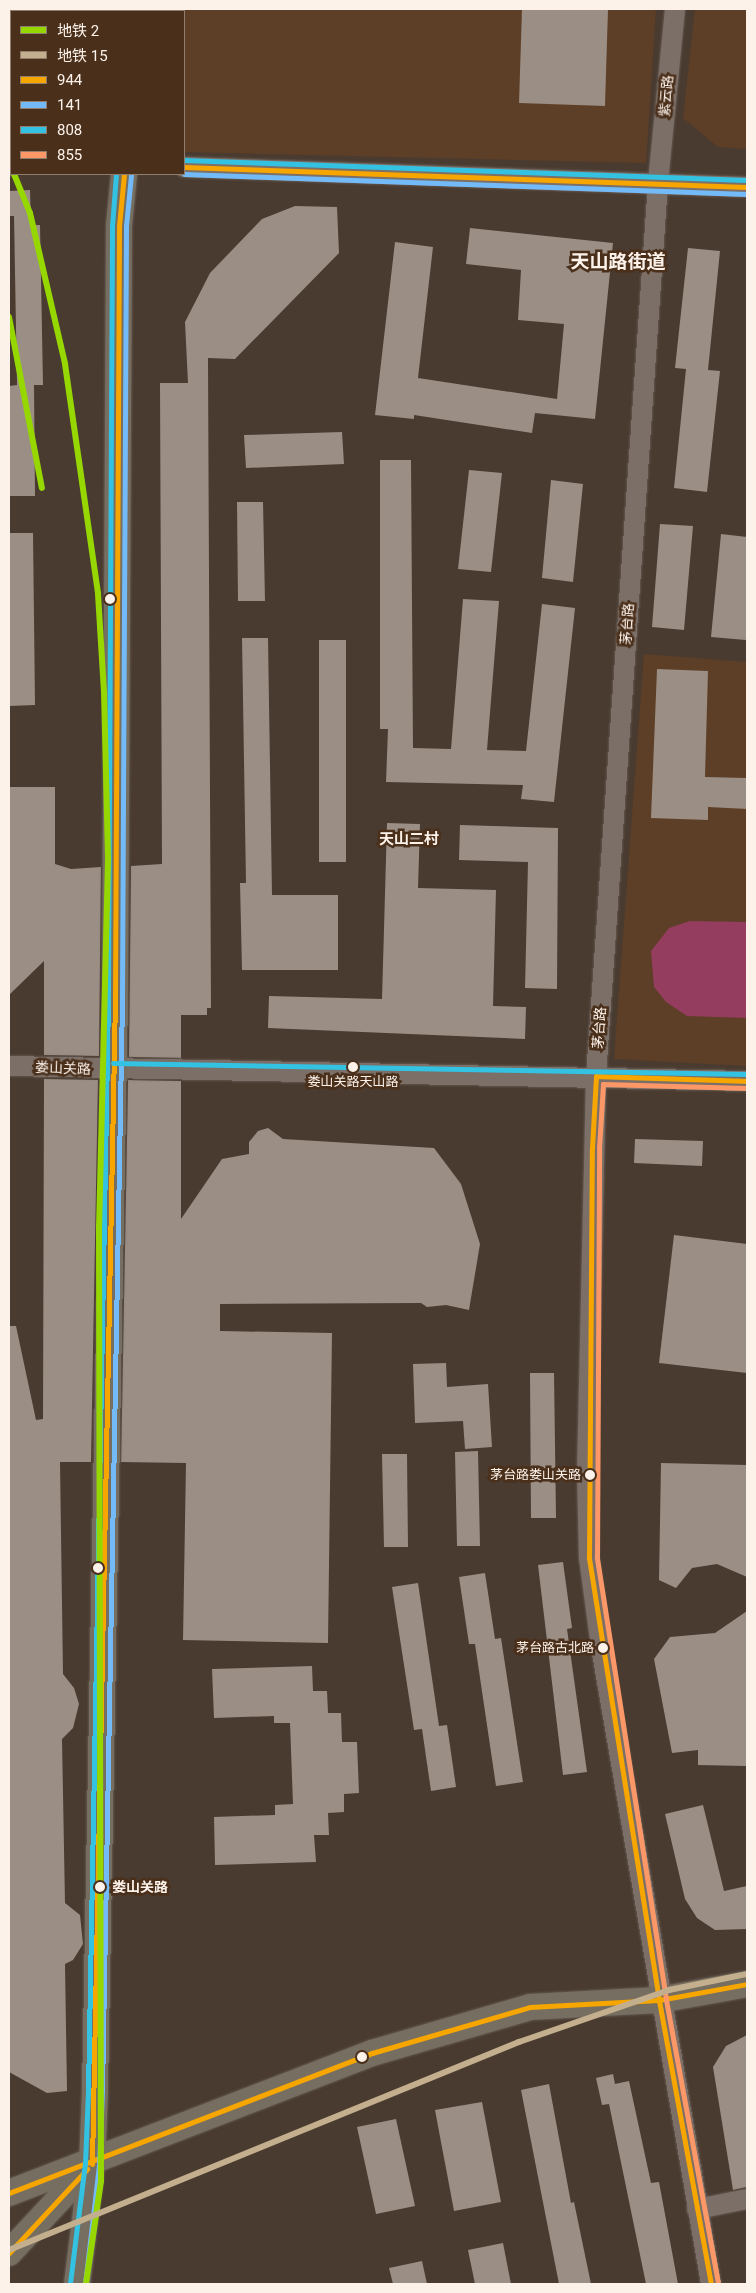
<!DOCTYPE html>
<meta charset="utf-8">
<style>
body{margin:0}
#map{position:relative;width:756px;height:2293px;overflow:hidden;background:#4a3b30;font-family:Roboto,"Noto Sans SC",sans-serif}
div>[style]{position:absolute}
.built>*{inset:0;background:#5d3e26}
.green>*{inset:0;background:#943d5f}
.building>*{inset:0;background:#9b8e84}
.roads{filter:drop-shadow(0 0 1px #635850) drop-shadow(0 0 1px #635850)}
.minor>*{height:20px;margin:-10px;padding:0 10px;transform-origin:10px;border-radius:10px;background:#7b6f67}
.major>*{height:26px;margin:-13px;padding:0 13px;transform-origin:13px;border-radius:13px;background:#766e60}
.bus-1>*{height:5px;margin:-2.5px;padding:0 2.5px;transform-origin:2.5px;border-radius:2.5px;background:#f7a600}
.bus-2>*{height:5px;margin:-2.5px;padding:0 2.5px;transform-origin:2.5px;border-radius:2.5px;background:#73baf8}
.bus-3>*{height:5px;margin:-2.5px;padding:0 2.5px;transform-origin:2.5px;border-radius:2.5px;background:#33c2e2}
.bus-4>*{height:5px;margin:-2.5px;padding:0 2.5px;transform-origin:2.5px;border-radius:2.5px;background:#fc9868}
.metro-1>*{height:6px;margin:-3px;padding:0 3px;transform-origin:3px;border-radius:3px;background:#97d700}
.metro-2>*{height:6px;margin:-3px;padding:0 3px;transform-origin:3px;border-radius:3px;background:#c3af8d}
.dots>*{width:14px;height:14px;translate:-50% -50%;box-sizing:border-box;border:2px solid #4a2f1b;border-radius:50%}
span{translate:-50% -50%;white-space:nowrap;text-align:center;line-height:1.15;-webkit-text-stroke:5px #4a2f1b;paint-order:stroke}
.bus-label{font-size:13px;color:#fcf2ea}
.right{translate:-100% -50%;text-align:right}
.street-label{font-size:14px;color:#fcf2ea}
.stop-label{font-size:14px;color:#fcf2ea;font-weight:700}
.left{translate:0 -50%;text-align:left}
.neighbourhood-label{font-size:15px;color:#fcf2ea;font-weight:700}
.district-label{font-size:19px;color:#fcf2ea;font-weight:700}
.frame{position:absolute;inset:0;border:10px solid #fcf2ea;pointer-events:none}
.legend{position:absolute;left:10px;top:10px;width:175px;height:165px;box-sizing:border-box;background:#4a2f1b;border:1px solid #917d6e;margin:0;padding:6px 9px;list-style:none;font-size:15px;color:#fcf2ea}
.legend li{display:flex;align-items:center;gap:10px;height:25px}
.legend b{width:25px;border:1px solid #917d6e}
</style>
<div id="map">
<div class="built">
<i style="clip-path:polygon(175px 9px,656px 9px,646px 163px,184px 152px,184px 11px)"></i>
<i style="clip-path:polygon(695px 9px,747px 9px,747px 149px,718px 147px,683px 118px)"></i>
<i style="clip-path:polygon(644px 654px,747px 662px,747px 1066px,614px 1059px)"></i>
</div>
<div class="green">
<i style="clip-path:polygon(690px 921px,747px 922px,747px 1018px,687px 1016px,666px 1002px,654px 987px,651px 951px,669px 928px)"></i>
</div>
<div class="building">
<i style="clip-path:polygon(522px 9px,608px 9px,605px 106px,519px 103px)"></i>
<i style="clip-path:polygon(30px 190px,31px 225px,40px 225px,43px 385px,34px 385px,35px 496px,9px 496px,9px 386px,17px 385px,14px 216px,9px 216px,9px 191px)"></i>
<i style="clip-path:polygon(295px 206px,337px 207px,339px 253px,235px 359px,208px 358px,211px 1008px,207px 1008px,207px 1015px,181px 1015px,181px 1058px,129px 1057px,131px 866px,162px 864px,160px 383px,188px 383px,185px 322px,210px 273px,262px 219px)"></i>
<i style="clip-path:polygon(470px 228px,613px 243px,595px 419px,535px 413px,532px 433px,414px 415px,414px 419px,375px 415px,395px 242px,433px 247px,418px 378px,557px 399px,564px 324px,518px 320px,521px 270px,466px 264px)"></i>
<i style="clip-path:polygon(688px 248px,720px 251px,708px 370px,720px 371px,707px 492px,674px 488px,686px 369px,675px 368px)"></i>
<i style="clip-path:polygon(342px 432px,344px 464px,246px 468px,244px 435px)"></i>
<i style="clip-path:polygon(380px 460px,411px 460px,413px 748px,451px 749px,463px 599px,499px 601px,487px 750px,526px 751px,542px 604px,575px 608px,554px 802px,521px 799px,523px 785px,386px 782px,388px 729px,380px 729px)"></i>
<i style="clip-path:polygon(469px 470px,502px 473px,491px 572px,458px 569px)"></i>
<i style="clip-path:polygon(551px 480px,583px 484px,573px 582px,542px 578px)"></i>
<i style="clip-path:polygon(237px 502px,263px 502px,265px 601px,238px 601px)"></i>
<i style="clip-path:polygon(660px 524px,693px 526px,684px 630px,652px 627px)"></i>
<i style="clip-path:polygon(9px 533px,33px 533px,35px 705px,9px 706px)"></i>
<i style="clip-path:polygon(721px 534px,747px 537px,746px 640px,711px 637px)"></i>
<i style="clip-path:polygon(242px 638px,268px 638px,272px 895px,338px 895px,338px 970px,242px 970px,240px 883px,246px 883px)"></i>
<i style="clip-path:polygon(319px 640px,346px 640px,346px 862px,319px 862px)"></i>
<i style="clip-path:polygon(657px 669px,708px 671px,705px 777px,747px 778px,747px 809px,708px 807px,708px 820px,651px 818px)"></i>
<i style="clip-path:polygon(9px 787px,55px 787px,55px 864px,71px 869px,101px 867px,99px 1056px,44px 1055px,44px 961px,9px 995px)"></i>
<i style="clip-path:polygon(387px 823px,420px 824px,418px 888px,496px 890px,493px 1006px,526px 1007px,525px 1039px,268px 1028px,269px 996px,382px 999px)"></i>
<i style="clip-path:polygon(460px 825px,558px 828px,557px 989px,525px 988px,528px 862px,459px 860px)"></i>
<i style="clip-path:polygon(44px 1079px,98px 1080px,91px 1462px,60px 1462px,63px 1674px,74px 1688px,79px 1704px,73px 1728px,62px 1739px,65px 1903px,80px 1915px,83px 1944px,73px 1960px,65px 1964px,67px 2091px,47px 2093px,9px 2072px,9px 1326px,16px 1326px,36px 1420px,43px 1419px)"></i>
<i style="clip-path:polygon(128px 1080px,181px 1081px,181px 1219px,222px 1159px,249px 1154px,249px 1142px,258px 1131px,268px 1128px,283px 1139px,434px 1148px,461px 1184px,480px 1244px,469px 1310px,446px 1305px,427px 1307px,421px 1303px,220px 1304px,220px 1331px,332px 1333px,328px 1643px,183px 1640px,186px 1463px,121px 1462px)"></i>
<i style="clip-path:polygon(635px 1139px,703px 1141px,702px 1166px,634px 1163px)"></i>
<i style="clip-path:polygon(674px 1235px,747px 1244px,747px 1373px,659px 1363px)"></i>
<i style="clip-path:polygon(446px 1363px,447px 1387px,488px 1384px,492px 1447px,465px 1449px,463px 1421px,415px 1423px,413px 1364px)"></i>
<i style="clip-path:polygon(530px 1373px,554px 1373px,556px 1518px,531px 1518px)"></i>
<i style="clip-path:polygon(478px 1451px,480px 1546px,457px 1546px,455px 1452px)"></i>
<i style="clip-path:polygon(382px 1454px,407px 1454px,408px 1547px,384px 1547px)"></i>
<i style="clip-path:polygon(661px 1463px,747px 1465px,747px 1577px,717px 1564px,692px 1568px,676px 1588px,659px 1580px)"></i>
<i style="clip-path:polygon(563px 1562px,572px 1628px,567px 1629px,587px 1772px,563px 1775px,538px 1565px)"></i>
<i style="clip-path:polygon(485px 1573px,495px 1639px,501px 1638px,523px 1782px,496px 1786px,475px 1644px,469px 1644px,459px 1577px)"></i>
<i style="clip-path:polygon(418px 1583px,439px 1726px,447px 1725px,456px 1787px,431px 1791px,422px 1729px,414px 1730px,392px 1587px)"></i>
<i style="clip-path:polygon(747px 1611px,746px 1766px,698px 1765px,698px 1750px,672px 1753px,654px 1659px,670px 1637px,715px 1633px)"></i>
<i style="clip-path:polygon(312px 1666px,313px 1691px,327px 1691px,328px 1713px,341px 1713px,342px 1742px,357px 1742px,359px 1793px,344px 1794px,344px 1812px,328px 1813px,329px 1835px,314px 1835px,316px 1862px,215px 1865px,214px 1817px,275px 1815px,275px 1805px,293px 1804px,290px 1723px,274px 1723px,274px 1716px,214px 1718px,212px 1669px)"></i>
<i style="clip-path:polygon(703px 1805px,724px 1891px,747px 1886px,747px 1929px,715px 1930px,697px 1918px,685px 1899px,665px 1814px)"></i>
<i style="clip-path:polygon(747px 2035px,747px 2187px,733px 2190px,713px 2067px,726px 2046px)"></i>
<i style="clip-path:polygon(613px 2074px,615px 2084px,629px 2081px,651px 2183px,659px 2182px,678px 2284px,646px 2284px,609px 2104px,602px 2105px,596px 2078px)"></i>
<i style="clip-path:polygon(549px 2084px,571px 2203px,574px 2202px,591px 2284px,559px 2284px,521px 2090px)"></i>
<i style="clip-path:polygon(482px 2102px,501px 2202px,454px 2211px,435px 2110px)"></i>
<i style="clip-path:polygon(396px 2119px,415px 2206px,376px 2214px,357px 2127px)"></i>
<i style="clip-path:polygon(503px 2243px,511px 2284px,475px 2284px,468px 2250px)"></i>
<i style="clip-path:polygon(422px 2261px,427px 2284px,393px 2284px,389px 2268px)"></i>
</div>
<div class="roads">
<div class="minor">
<i style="left:675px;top:9px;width:175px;rotate:95.6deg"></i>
<i style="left:658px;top:183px;width:895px;rotate:93.97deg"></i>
<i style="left:596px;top:1076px;width:395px;rotate:91.3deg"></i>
<i style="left:587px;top:1471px;width:87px;rotate:88.7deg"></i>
<i style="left:589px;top:1558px;width:90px;rotate:82.3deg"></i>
<i style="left:601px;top:1647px;width:646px;rotate:80.2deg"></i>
<i style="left:9px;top:166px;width:2px"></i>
<i style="left:184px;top:167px;width:563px;rotate:2.03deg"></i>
<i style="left:9px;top:1066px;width:738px;rotate:1.16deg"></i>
<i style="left:697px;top:2209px;width:51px;rotate:-11.3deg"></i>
</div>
<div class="major">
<i style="left:122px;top:11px;width:2px;rotate:-90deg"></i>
<i style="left:152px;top:11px;width:2px;rotate:-90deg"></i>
<i style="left:9px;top:2193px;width:389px;rotate:-21.1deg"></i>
<i style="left:372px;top:2053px;width:165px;rotate:-16.2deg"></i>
<i style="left:530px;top:2007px;width:129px;rotate:-3.1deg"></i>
<i style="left:659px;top:2000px;width:89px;rotate:-10.3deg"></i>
<i style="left:9px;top:2253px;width:119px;rotate:-47deg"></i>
<i style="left:77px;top:2284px;width:121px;rotate:-82.9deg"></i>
<i style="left:92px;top:2164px;width:73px;rotate:-87.6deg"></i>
<i style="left:95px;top:2091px;width:1096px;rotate:-88.95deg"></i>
<i style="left:115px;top:995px;width:769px;rotate:-89.7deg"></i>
<i style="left:119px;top:226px;width:52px;rotate:-84.5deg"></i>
</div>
</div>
<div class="bus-1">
<i style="left:184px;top:167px;width:563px;rotate:2.03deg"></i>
<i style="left:92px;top:2164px;width:1169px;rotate:-88.87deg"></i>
<i style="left:115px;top:995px;width:769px;rotate:-89.7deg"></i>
<i style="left:119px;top:226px;width:52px;rotate:-84.5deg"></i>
<i style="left:9px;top:2193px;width:389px;rotate:-21.1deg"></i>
<i style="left:372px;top:2053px;width:165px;rotate:-16.2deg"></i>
<i style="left:530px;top:2007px;width:129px;rotate:-3.1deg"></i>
<i style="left:659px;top:2000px;width:89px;rotate:-10.3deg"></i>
<i style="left:9px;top:2253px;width:115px;rotate:-47.1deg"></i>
<i style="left:711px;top:2284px;width:289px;rotate:-100.4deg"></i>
<i style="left:659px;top:2000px;width:448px;rotate:-99deg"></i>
<i style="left:589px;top:1558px;width:410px;rotate:-89.6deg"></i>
<i style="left:592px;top:1148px;width:72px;rotate:-86.8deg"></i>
<i style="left:596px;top:1076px;width:151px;rotate:1.9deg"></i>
</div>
<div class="bus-2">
<i style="left:184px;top:174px;width:563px;rotate:2.03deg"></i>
<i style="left:85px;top:2284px;width:120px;rotate:-83.3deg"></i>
<i style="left:99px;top:2165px;width:74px;rotate:-87.7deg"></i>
<i style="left:102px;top:2091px;width:1096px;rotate:-88.95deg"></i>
<i style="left:122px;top:995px;width:769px;rotate:-89.7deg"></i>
<i style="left:126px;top:226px;width:51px;rotate:-84.4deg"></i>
</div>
<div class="bus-3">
<i style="left:184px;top:160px;width:563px;rotate:2.03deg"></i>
<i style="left:113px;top:1063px;width:634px;rotate:0.99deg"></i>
<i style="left:70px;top:2283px;width:121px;rotate:-82.9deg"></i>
<i style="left:85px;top:2163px;width:72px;rotate:-87.6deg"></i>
<i style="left:88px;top:2091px;width:1096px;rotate:-88.95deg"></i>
<i style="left:108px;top:995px;width:769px;rotate:-89.7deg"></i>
<i style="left:112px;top:226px;width:52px;rotate:-85.6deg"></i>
</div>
<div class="bus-4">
<i style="left:718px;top:2283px;width:289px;rotate:-100.4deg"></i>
<i style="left:666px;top:1999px;width:447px;rotate:-98.9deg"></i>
<i style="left:597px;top:1557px;width:409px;rotate:-89.7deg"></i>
<i style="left:599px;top:1148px;width:64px;rotate:-86.4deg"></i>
<i style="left:603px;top:1084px;width:144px;rotate:1.6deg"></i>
</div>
<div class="metro-1">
<i style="left:14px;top:174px;width:42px;rotate:67.7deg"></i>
<i style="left:30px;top:213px;width:155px;rotate:76.9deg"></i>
<i style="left:65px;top:364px;width:232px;rotate:81.8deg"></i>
<i style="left:98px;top:594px;width:98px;rotate:86.5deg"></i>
<i style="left:104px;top:692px;width:169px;rotate:88.6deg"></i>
<i style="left:108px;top:861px;width:365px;rotate:91.4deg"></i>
<i style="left:99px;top:1226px;width:955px;rotate:89.88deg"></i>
<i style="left:101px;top:2181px;width:104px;rotate:98.3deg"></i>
<i style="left:9px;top:317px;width:174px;rotate:79.1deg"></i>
</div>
<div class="metro-2">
<i style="left:9px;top:2250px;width:551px;rotate:-22.19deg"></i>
<i style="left:519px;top:2042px;width:159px;rotate:-19.1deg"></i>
<i style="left:669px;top:1990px;width:80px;rotate:-11.6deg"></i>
</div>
<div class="dots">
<i style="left:110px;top:599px;background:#fcf2ea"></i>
<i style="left:353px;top:1067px;background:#fcf2ea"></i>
<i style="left:590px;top:1475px;background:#fcf2ea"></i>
<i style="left:98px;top:1568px;background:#fcf2ea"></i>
<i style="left:603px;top:1648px;background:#fcf2ea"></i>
<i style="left:100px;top:1887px;background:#fcf2ea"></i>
<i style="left:362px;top:2057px;background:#fcf2ea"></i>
</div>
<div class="bus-label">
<span style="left:353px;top:1082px">娄山关路天山路</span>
<span class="right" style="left:581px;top:1475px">茅台路娄山关路</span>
<span class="right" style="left:594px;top:1648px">茅台路古北路</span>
</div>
<div class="street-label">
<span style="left:666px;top:96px;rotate:-85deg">紫云路</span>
<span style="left:627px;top:624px;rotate:-86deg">茅台路</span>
<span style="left:599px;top:1028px;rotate:-86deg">茅台路</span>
<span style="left:63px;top:1068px;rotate:2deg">娄山关路</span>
</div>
<div class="stop-label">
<span class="left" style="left:112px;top:1887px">娄山关路</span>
</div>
<div class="neighbourhood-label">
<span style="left:409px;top:840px">天山二村</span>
</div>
<div class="district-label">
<span style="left:618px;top:262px">天山路街道</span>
</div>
<div class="frame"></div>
<ul class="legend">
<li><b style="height:6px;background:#97d700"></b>地铁 2</li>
<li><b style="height:6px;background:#c3af8d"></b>地铁 15</li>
<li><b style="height:6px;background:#f7a600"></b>944</li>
<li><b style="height:6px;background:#73baf8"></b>141</li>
<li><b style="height:6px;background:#33c2e2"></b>808</li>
<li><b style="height:6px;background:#fc9868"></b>855</li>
</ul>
</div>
